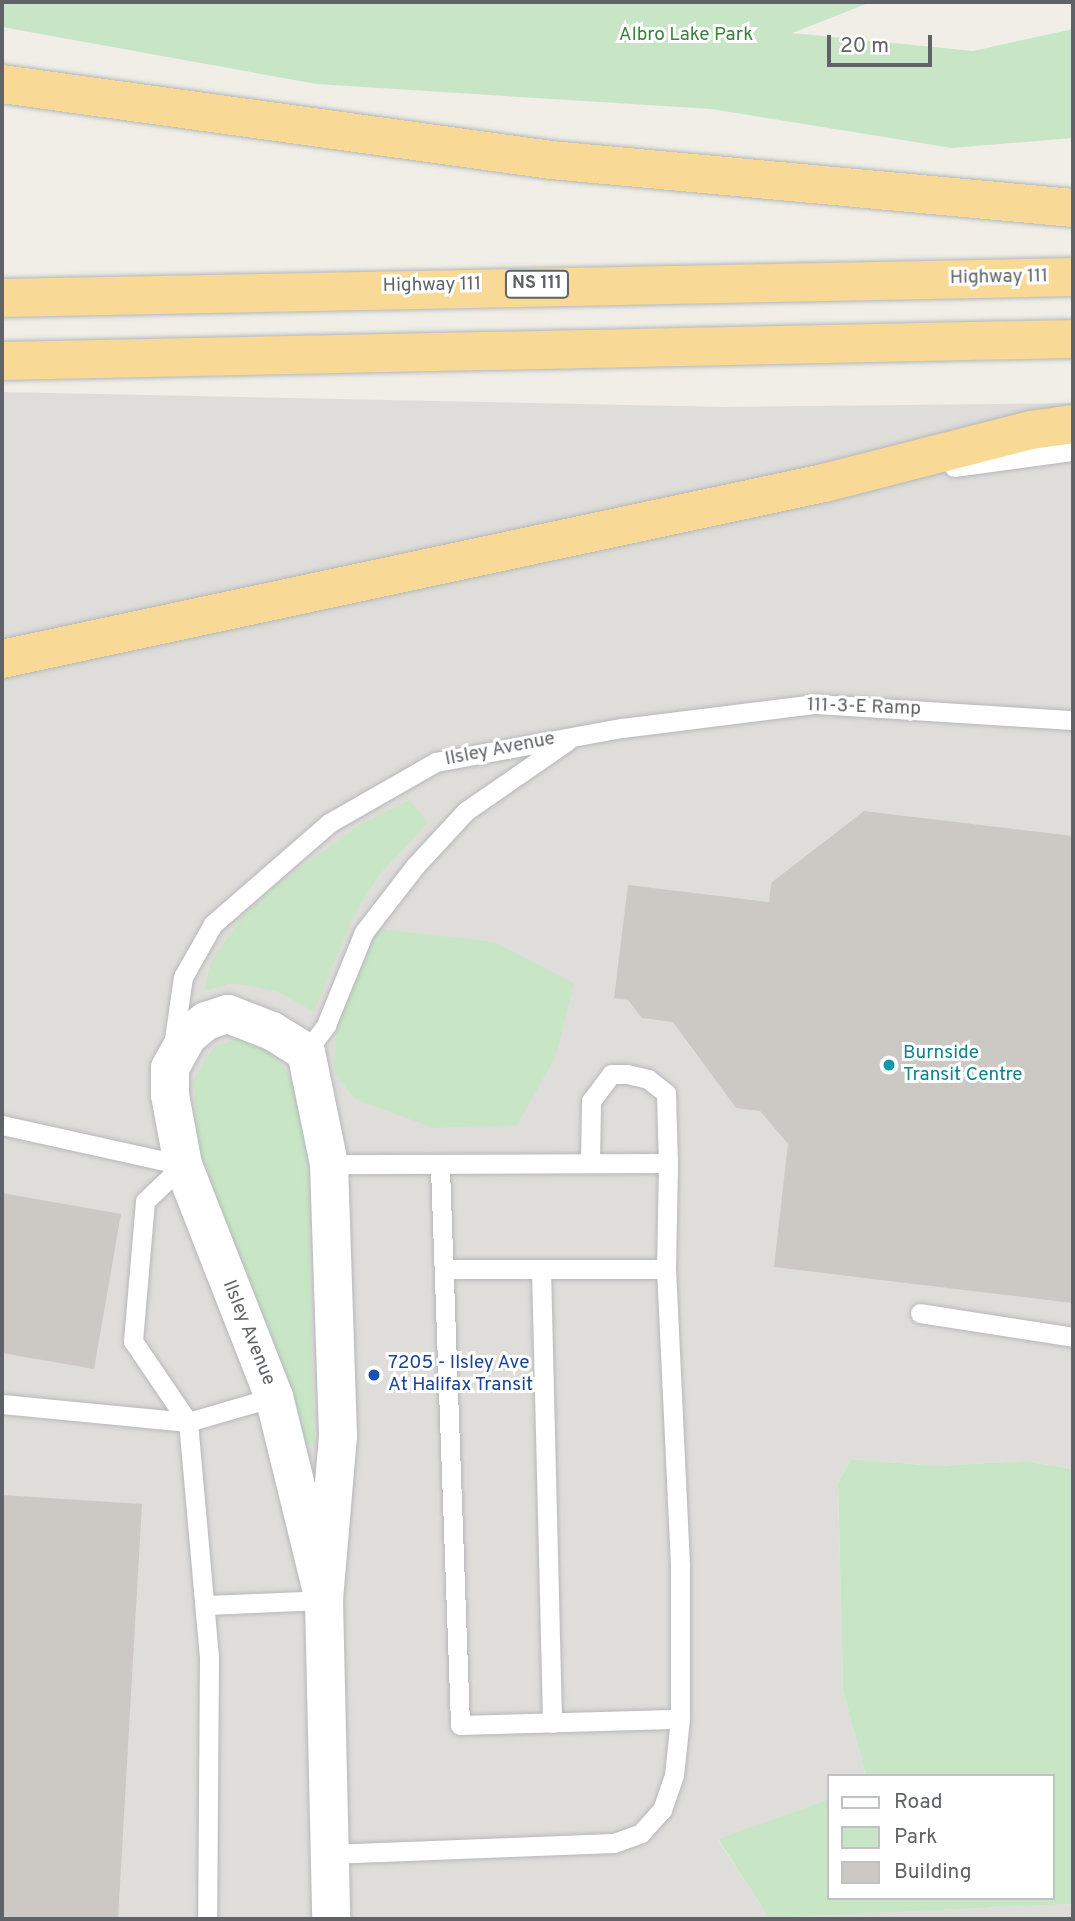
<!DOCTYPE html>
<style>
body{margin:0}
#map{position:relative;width:1075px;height:1921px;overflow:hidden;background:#f0eee7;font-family:Overpass,sans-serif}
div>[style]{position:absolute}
.industrial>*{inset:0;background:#dfddd9}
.green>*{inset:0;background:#c8e6c5}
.building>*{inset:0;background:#ccc9c4}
.roads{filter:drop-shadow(0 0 2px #b4b8bb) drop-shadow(0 0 2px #b4b8bb)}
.service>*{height:19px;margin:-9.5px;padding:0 9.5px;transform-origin:9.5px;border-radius:9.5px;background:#fff}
.minor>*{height:38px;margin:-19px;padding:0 19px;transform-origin:19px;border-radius:19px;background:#fff}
.motorway>*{height:38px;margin:-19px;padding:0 19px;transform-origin:19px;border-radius:19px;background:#f8d996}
.dots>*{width:19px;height:19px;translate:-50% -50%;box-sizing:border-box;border:4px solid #fff;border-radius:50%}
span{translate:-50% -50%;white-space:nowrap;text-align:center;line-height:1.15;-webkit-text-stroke:6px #fff;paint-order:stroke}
.shield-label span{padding:2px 5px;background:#fff;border:2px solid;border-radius:5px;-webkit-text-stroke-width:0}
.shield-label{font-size:18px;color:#5f6367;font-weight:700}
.park-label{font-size:19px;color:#3b8339}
.street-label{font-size:19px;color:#5f6367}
.culture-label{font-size:19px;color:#0d838f}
.left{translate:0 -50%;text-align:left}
.transit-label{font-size:19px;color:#164399}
.frame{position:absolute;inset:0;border:4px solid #5f6367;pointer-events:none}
.legend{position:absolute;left:827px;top:1774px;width:228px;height:126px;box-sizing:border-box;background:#fff;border:2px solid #bfc1c2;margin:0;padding:9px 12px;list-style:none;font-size:21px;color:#5f6367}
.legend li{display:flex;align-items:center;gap:14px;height:35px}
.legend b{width:35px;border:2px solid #bfc1c2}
.scale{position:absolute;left:827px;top:35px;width:105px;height:32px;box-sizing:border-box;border:4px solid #5f6367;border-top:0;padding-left:9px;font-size:21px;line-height:24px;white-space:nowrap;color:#5f6367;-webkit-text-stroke:5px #fff;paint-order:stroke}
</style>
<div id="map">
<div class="industrial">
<i style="clip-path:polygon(2px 392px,726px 407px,1073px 403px,1073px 1469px,1024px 1461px,936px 1466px,851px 1459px,838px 1483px,843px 1691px,866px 1776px,828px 1776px,828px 1800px,819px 1806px,718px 1840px,769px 1918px,1073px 1904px,1073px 1919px,2px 1919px)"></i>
</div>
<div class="green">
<i style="clip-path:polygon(2px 2px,871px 2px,792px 33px,973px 51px,1073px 29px,1073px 138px,952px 148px,711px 109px,316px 84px,2px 27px)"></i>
<i style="clip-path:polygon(410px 800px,428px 823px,379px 875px,353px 917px,314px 1012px,277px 991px,232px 983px,204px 991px,211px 961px,244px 915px,273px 888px,359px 825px)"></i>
<i style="clip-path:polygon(380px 929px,494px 942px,574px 983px,556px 1056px,517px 1125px,433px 1128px,355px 1099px,333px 1071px,340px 991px)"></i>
<i style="clip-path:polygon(234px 1040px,257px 1043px,276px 1054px,296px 1088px,307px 1134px,314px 1443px,304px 1445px,271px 1335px,225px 1240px,199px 1153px,193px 1080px,213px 1048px)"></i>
<i style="clip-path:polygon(851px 1459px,936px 1466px,1024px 1461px,1073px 1469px,1073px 1904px,769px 1918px,718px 1839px,828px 1800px,828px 1898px,1052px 1898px,1052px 1776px,866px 1776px,843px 1691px,838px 1483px)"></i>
</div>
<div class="building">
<i style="clip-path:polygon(864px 811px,1073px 836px,1073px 1303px,774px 1267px,788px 1144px,760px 1111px,736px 1108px,673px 1022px,642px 1018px,628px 1000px,614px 998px,628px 885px,769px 902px,771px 883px)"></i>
<i style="clip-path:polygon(2px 1193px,121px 1214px,94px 1369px,2px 1353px)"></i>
<i style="clip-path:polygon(2px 1495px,142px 1504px,118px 1919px,2px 1919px)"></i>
</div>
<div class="roads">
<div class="service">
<i style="left:954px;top:467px;width:120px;rotate:-7.7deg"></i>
<i style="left:173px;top:1046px;width:70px;rotate:-81.8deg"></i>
<i style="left:183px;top:977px;width:61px;rotate:-60.5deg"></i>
<i style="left:213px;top:924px;width:154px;rotate:-41deg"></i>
<i style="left:329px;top:823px;width:123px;rotate:-29.7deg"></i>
<i style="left:436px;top:762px;width:189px;rotate:-10.4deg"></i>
<i style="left:622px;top:728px;width:195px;rotate:-7.1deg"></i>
<i style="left:816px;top:704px;width:257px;rotate:3.6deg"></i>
<i style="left:306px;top:1052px;width:34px;rotate:-53deg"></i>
<i style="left:326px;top:1025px;width:100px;rotate:-67.8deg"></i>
<i style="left:364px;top:932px;width:83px;rotate:-52.3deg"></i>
<i style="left:415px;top:866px;width:75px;rotate:-47.2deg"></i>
<i style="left:466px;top:811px;width:123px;rotate:-34.7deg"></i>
<i style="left:2px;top:1125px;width:185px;rotate:12.5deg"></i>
<i style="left:590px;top:1161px;width:60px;rotate:-89deg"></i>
<i style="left:591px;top:1101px;width:34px;rotate:-53deg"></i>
<i style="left:611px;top:1074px;width:16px"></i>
<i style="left:627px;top:1074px;width:22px;rotate:13deg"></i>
<i style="left:648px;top:1079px;width:23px;rotate:38deg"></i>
<i style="left:666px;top:1093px;width:70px;rotate:88.4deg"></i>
<i style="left:183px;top:1165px;width:52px;rotate:136.5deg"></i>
<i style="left:145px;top:1201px;width:141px;rotate:94.9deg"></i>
<i style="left:133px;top:1341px;width:98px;rotate:55.8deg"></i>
<i style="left:188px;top:1422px;width:235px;rotate:84.9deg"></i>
<i style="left:209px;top:1656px;width:263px;rotate:90.4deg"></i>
<i style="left:440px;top:1168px;width:557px;rotate:87.94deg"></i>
<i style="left:460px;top:1725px;width:220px;rotate:-1.6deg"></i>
<i style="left:445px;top:1269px;width:221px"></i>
<i style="left:541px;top:1269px;width:454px;rotate:88.6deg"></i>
<i style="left:920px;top:1313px;width:155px;rotate:8.9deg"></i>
<i style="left:2px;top:1404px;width:187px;rotate:5.5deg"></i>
<i style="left:188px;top:1422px;width:90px;rotate:-16.2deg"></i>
<i style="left:205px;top:1605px;width:119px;rotate:-2.4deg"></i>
<i style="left:329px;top:1854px;width:285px;rotate:-2.2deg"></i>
<i style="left:614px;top:1843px;width:29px;rotate:-20deg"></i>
<i style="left:641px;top:1833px;width:31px;rotate:-48deg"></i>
<i style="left:662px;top:1810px;width:37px;rotate:-71deg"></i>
<i style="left:674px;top:1775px;width:56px;rotate:-83.9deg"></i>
<i style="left:680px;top:1719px;width:154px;rotate:-90deg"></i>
<i style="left:680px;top:1565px;width:296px;rotate:-92.7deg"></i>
<i style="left:666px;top:1269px;width:106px;rotate:-88.9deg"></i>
<i style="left:668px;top:1163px;width:339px;rotate:179.8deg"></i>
</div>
<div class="minor">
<i style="left:324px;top:1600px;width:209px;rotate:-103.8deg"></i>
<i style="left:274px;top:1397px;width:249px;rotate:-111.4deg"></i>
<i style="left:183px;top:1165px;width:71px;rotate:-100.5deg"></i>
<i style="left:170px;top:1095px;width:27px;rotate:-90deg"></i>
<i style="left:170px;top:1068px;width:37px;rotate:-61deg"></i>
<i style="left:188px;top:1036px;width:23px;rotate:-40deg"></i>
<i style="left:206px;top:1021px;width:23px;rotate:-18deg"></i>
<i style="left:228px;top:1014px;width:47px;rotate:21.1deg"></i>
<i style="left:272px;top:1031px;width:40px;rotate:32deg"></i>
<i style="left:306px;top:1052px;width:114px;rotate:78.4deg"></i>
<i style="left:329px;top:1164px;width:272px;rotate:88.1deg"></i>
<i style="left:338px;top:1436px;width:165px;rotate:94.9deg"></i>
<i style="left:324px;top:1600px;width:319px;rotate:88.7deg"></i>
</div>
<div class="motorway">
<i style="left:2px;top:84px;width:554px;rotate:7.88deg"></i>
<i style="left:551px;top:160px;width:524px;rotate:5.25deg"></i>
<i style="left:2px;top:298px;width:1071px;rotate:-1.12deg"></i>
<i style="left:2px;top:361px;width:1071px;rotate:-1.18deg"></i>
<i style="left:2px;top:659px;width:841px;rotate:-12.09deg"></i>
<i style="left:824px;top:483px;width:214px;rotate:-14.4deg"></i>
<i style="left:1031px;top:430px;width:42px;rotate:-8.1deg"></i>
</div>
</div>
<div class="dots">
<i style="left:889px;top:1065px;background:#0f9aa8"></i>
<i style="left:374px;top:1375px;background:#1a4fb4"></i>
</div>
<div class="shield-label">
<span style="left:537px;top:284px">NS 111</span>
</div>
<div class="park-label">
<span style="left:686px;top:36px">Albro Lake Park</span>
</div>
<div class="street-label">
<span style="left:999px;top:278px;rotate:-1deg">Highway 111</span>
<span style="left:432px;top:286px;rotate:-1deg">Highway 111</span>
<span style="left:864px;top:708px;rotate:2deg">111-3-E Ramp</span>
<span style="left:500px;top:750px;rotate:-11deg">Ilsley Avenue</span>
<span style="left:248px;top:1333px;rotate:68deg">Ilsley Avenue</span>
</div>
<div class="culture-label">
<span class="left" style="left:903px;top:1065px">Burnside<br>Transit Centre</span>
</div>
<div class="transit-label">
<span class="left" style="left:388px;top:1375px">7205 - Ilsley Ave<br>At Halifax Transit</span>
</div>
<div class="frame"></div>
<ul class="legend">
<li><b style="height:9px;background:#fff"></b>Road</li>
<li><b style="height:19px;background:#c8e6c5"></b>Park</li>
<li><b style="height:19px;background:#ccc9c4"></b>Building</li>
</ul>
<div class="scale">20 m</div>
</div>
